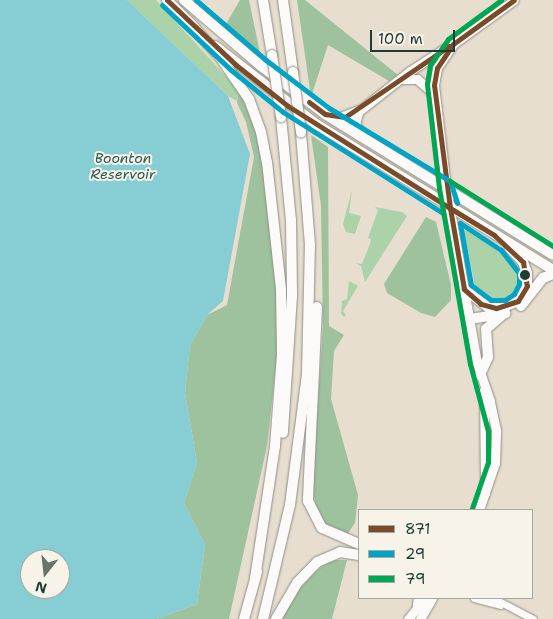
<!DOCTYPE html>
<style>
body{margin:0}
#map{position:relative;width:553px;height:619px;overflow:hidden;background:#e7decf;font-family:"Shantell Sans",sans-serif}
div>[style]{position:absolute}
.green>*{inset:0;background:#abd2a8}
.forest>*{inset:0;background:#9ec29d}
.water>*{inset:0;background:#86ced3}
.roads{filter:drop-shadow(0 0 1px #8e8f86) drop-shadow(0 0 1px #8e8f86)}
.tertiary>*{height:7px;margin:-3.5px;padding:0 3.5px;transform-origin:3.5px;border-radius:3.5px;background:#fbfaf8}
.primary>*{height:9px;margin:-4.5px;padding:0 4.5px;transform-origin:4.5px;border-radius:4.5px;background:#fbfaf8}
.trunk>*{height:10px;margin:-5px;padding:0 5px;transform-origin:5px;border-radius:5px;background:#fbfaf8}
.motorway>*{height:10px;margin:-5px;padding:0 5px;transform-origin:5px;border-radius:5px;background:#fbfaf8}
.bridges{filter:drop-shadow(0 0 1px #8e8f86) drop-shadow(0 0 1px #8e8f86)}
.motorway-bridge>*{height:10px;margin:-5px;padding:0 5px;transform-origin:5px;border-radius:5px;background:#fbfaf8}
.bus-1>*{height:5px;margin:-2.5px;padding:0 2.5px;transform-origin:2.5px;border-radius:2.5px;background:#7a4b2a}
.bus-2>*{height:5px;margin:-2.5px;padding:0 2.5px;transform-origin:2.5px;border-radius:2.5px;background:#02a4c6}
.bus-3>*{height:5px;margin:-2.5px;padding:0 2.5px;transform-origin:2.5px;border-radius:2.5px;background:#00a651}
.dots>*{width:14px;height:14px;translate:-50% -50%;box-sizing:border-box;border:2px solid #f7f3e8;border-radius:50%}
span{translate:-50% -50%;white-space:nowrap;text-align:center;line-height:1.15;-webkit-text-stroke:4px #f7f3e8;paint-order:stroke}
.water-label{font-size:14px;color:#2b5954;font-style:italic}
.legend{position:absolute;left:358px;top:509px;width:175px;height:90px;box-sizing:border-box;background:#f7f3e8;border:1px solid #a1aaa0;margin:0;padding:6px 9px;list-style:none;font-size:15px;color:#1f3d34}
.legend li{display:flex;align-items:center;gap:10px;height:25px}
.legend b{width:25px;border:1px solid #a1aaa0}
.north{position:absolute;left:20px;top:549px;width:50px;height:50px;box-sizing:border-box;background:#f7f3e8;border:1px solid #a1aaa0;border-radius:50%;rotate:196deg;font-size:14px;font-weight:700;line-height:20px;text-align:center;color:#1f3d34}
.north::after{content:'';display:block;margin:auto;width:18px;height:22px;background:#65756a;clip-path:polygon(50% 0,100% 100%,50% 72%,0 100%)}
.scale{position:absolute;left:370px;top:30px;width:85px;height:22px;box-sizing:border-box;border:2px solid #1f3d34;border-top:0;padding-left:6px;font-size:15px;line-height:18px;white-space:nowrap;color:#1f3d34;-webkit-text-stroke:4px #f7f3e8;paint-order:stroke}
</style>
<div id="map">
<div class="green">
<i style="clip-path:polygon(127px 0,156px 0,239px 91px,237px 101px,228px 96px)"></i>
<i style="clip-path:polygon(352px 190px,349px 213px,361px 216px,355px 234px,346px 232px,343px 224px)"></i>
<i style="clip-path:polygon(375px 207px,402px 212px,407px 216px,365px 282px,361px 266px,355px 263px,362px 264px,370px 244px,371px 239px,368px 238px,378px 210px)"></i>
<i style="clip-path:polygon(468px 229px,518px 262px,524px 276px,520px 295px,498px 306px,477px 296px,464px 231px)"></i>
<i style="clip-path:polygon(349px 281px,358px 286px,343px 311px,346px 315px,344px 317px,341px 314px,342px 301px,347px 299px)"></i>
</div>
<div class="forest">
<i style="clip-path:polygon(240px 0,249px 0,260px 53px,226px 24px)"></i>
<i style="clip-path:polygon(297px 0,305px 0,398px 75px,389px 81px,328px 45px,311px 97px)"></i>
<i style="clip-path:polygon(239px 91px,261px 140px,277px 294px,277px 356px,267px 446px,229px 619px,157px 619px,197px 604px,205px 545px,184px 503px,197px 463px,185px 393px,190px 345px,207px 315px,227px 305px,254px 157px,246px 122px,237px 103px)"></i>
<i style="clip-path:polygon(311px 135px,328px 147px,329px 326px,344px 335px,334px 351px,331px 399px,358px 495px,355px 523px,347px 535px,332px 530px,319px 518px,312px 488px,323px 326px,321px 206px)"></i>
<i style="clip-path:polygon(426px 217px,436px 222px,451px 285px,451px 300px,435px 317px,421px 313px,387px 293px,384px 284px)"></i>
<i style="clip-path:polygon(332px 560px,347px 560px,332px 619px,282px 619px,300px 588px,316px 571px)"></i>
</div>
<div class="water">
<i style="clip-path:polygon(evenodd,0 0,127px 0,228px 96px,250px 154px,223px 301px,207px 315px,190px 345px,185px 393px,197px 463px,184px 503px,205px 545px,197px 604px,157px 619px,0 619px,0 0,30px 559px,60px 559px,60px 589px,30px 589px,30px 559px)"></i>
</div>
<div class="roads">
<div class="tertiary">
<i style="left:474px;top:598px;width:27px;rotate:15deg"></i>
<i style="left:493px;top:598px;width:45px;rotate:27.7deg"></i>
</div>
<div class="primary">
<i style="left:403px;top:79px;width:14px"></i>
<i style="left:417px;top:79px;width:23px;rotate:41deg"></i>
<i style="left:359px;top:111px;width:65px;rotate:-38.1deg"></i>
<i style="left:410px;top:71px;width:44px;rotate:-33deg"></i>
<i style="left:484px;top:390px;width:103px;rotate:89.4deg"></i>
<i style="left:479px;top:510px;width:50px;rotate:-71.2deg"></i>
<i style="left:495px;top:463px;width:33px;rotate:-88deg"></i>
<i style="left:496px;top:430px;width:30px;rotate:-102deg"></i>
<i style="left:490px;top:401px;width:40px;rotate:-108.9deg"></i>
<i style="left:477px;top:363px;width:179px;rotate:-100deg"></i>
<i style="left:446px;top:187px;width:103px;rotate:-96.7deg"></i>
<i style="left:434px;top:85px;width:17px;rotate:-80deg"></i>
<i style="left:437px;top:68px;width:29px;rotate:-56deg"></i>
<i style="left:453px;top:44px;width:75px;rotate:-35.8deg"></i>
<i style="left:408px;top:619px;width:27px;rotate:-51deg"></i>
<i style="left:420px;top:619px;width:24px;rotate:-60deg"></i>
</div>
<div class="trunk">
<i style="left:167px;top:0;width:40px;rotate:45deg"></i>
<i style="left:184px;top:0;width:101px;rotate:40.6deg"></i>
<i style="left:261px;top:66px;width:80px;rotate:36.9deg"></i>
<i style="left:325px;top:114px;width:268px;rotate:31.7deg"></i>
<i style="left:215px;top:46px;width:128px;rotate:37.7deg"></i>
<i style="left:316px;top:124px;width:278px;rotate:31.6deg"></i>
<i style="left:359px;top:111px;width:13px;rotate:108deg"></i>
<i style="left:355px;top:123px;width:16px;rotate:63deg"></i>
<i style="left:332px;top:116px;width:9px;rotate:13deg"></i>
<i style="left:341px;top:118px;width:19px;rotate:-21deg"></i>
<i style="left:464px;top:289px;width:30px;rotate:37deg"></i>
<i style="left:488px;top:307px;width:15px"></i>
<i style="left:503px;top:307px;width:16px;rotate:-22deg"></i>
<i style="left:518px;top:301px;width:17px;rotate:-59deg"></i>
<i style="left:527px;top:286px;width:13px;rotate:-90deg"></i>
<i style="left:527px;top:273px;width:12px;rotate:-110deg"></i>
<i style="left:523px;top:262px;width:19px;rotate:-133deg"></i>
<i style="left:521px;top:306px;width:36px;rotate:-52deg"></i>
<i style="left:543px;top:278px;width:11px;rotate:-22deg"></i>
<i style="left:470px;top:319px;width:36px;rotate:-9deg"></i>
<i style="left:480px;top:375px;width:20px;rotate:-66deg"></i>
<i style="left:488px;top:357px;width:28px;rotate:-94deg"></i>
<i style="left:486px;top:329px;width:20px;rotate:-41deg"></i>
</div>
<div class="motorway">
<i style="left:263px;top:0;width:56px;rotate:80.7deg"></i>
<i style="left:283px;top:0;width:73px;rotate:82.1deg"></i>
<i style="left:190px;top:23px;width:45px;rotate:48.6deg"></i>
<i style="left:220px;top:57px;width:51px;rotate:55.4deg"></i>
<i style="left:249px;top:99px;width:35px;rotate:70deg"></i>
<i style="left:261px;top:132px;width:31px;rotate:79deg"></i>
<i style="left:267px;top:162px;width:128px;rotate:83.7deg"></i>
<i style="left:281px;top:289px;width:66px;rotate:89.1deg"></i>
<i style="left:282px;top:355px;width:91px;rotate:94.4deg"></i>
<i style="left:275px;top:446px;width:134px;rotate:98.6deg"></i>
<i style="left:281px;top:117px;width:103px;rotate:84.5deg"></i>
<i style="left:291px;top:220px;width:76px;rotate:89.2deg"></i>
<i style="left:292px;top:296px;width:137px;rotate:93.8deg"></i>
<i style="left:317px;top:307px;width:194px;rotate:92.7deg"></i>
<i style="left:308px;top:501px;width:30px;rotate:63deg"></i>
<i style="left:322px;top:528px;width:40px;rotate:23.4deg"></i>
<i style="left:418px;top:605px;width:7px;rotate:-82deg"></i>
<i style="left:244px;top:619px;width:49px;rotate:-74.5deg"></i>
<i style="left:263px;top:619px;width:117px;rotate:-76.7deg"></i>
<i style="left:290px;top:505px;width:132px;rotate:-82.6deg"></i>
<i style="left:307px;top:374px;width:129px;rotate:-88.7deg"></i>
<i style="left:310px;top:245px;width:113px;rotate:-94.6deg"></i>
<i style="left:276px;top:619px;width:42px;rotate:-59.7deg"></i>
<i style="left:297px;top:583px;width:29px;rotate:-46deg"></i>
<i style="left:317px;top:562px;width:25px;rotate:-23deg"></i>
<i style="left:340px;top:552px;width:19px;rotate:9deg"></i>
</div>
</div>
<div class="bridges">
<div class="motorway-bridge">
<i style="left:272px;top:55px;width:63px;rotate:81.7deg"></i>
<i style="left:293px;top:72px;width:61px;rotate:82.4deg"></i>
</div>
</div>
<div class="bus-1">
<i style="left:167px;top:0;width:95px;rotate:43.3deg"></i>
<i style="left:236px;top:65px;width:66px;rotate:38.3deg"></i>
<i style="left:288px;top:106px;width:191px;rotate:32.2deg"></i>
<i style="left:309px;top:102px;width:20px;rotate:37deg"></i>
<i style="left:325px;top:114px;width:20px;rotate:9deg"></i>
<i style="left:345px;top:117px;width:126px;rotate:-34.3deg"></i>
<i style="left:450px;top:208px;width:52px;rotate:31.5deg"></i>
<i style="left:494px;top:235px;width:40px;rotate:43deg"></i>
<i style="left:523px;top:262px;width:24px;rotate:81deg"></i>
<i style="left:527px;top:286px;width:17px;rotate:121deg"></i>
<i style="left:518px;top:301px;width:23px;rotate:162deg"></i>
<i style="left:496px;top:308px;width:16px;rotate:-165deg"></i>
<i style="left:481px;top:304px;width:23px;rotate:-139deg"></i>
<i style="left:464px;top:289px;width:82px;rotate:-99.8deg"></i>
<i style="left:450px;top:208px;width:124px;rotate:-97.4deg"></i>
<i style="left:434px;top:85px;width:17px;rotate:-80deg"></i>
<i style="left:437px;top:68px;width:29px;rotate:-56deg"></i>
<i style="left:453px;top:44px;width:75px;rotate:-35.8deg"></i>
</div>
<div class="bus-2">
<i style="left:196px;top:0;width:92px;rotate:40.6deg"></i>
<i style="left:266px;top:60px;width:79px;rotate:37.3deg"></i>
<i style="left:329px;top:108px;width:141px;rotate:31.1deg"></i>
<i style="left:450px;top:181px;width:23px;rotate:72deg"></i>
<i style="left:162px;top:5px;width:95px;rotate:43.3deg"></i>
<i style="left:231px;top:70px;width:67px;rotate:38.9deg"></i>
<i style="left:283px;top:112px;width:189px;rotate:32.3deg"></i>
<i style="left:460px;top:223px;width:49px;rotate:33.4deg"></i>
<i style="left:501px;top:250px;width:29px;rotate:52deg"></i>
<i style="left:519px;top:273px;width:11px;rotate:90deg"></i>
<i style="left:519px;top:284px;width:11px;rotate:117deg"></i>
<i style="left:514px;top:294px;width:11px;rotate:146deg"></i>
<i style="left:505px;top:300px;width:14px;rotate:180deg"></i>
<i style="left:491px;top:300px;width:25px;rotate:-143deg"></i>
<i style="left:471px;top:285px;width:63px;rotate:-100.1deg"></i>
</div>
<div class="bus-3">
<i style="left:450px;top:181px;width:122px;rotate:32.3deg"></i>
<i style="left:472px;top:508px;width:49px;rotate:-70.8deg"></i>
<i style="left:488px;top:462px;width:31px;rotate:-90deg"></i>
<i style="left:488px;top:431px;width:69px;rotate:-105deg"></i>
<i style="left:470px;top:364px;width:179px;rotate:-100deg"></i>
<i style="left:439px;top:188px;width:105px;rotate:-96.6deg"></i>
<i style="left:427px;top:84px;width:19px;rotate:-81deg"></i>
<i style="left:430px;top:65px;width:32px;rotate:-55deg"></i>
<i style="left:448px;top:39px;width:66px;rotate:-36.3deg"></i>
</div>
<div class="dots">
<i style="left:525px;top:275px;background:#1f3d34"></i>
</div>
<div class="water-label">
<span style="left:123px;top:166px">Boonton<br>Reservoir</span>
</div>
<ul class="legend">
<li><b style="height:6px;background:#7a4b2a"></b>871</li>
<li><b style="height:6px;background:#02a4c6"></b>29</li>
<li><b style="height:6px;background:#00a651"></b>79</li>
</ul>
<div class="north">N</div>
<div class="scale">100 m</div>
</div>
